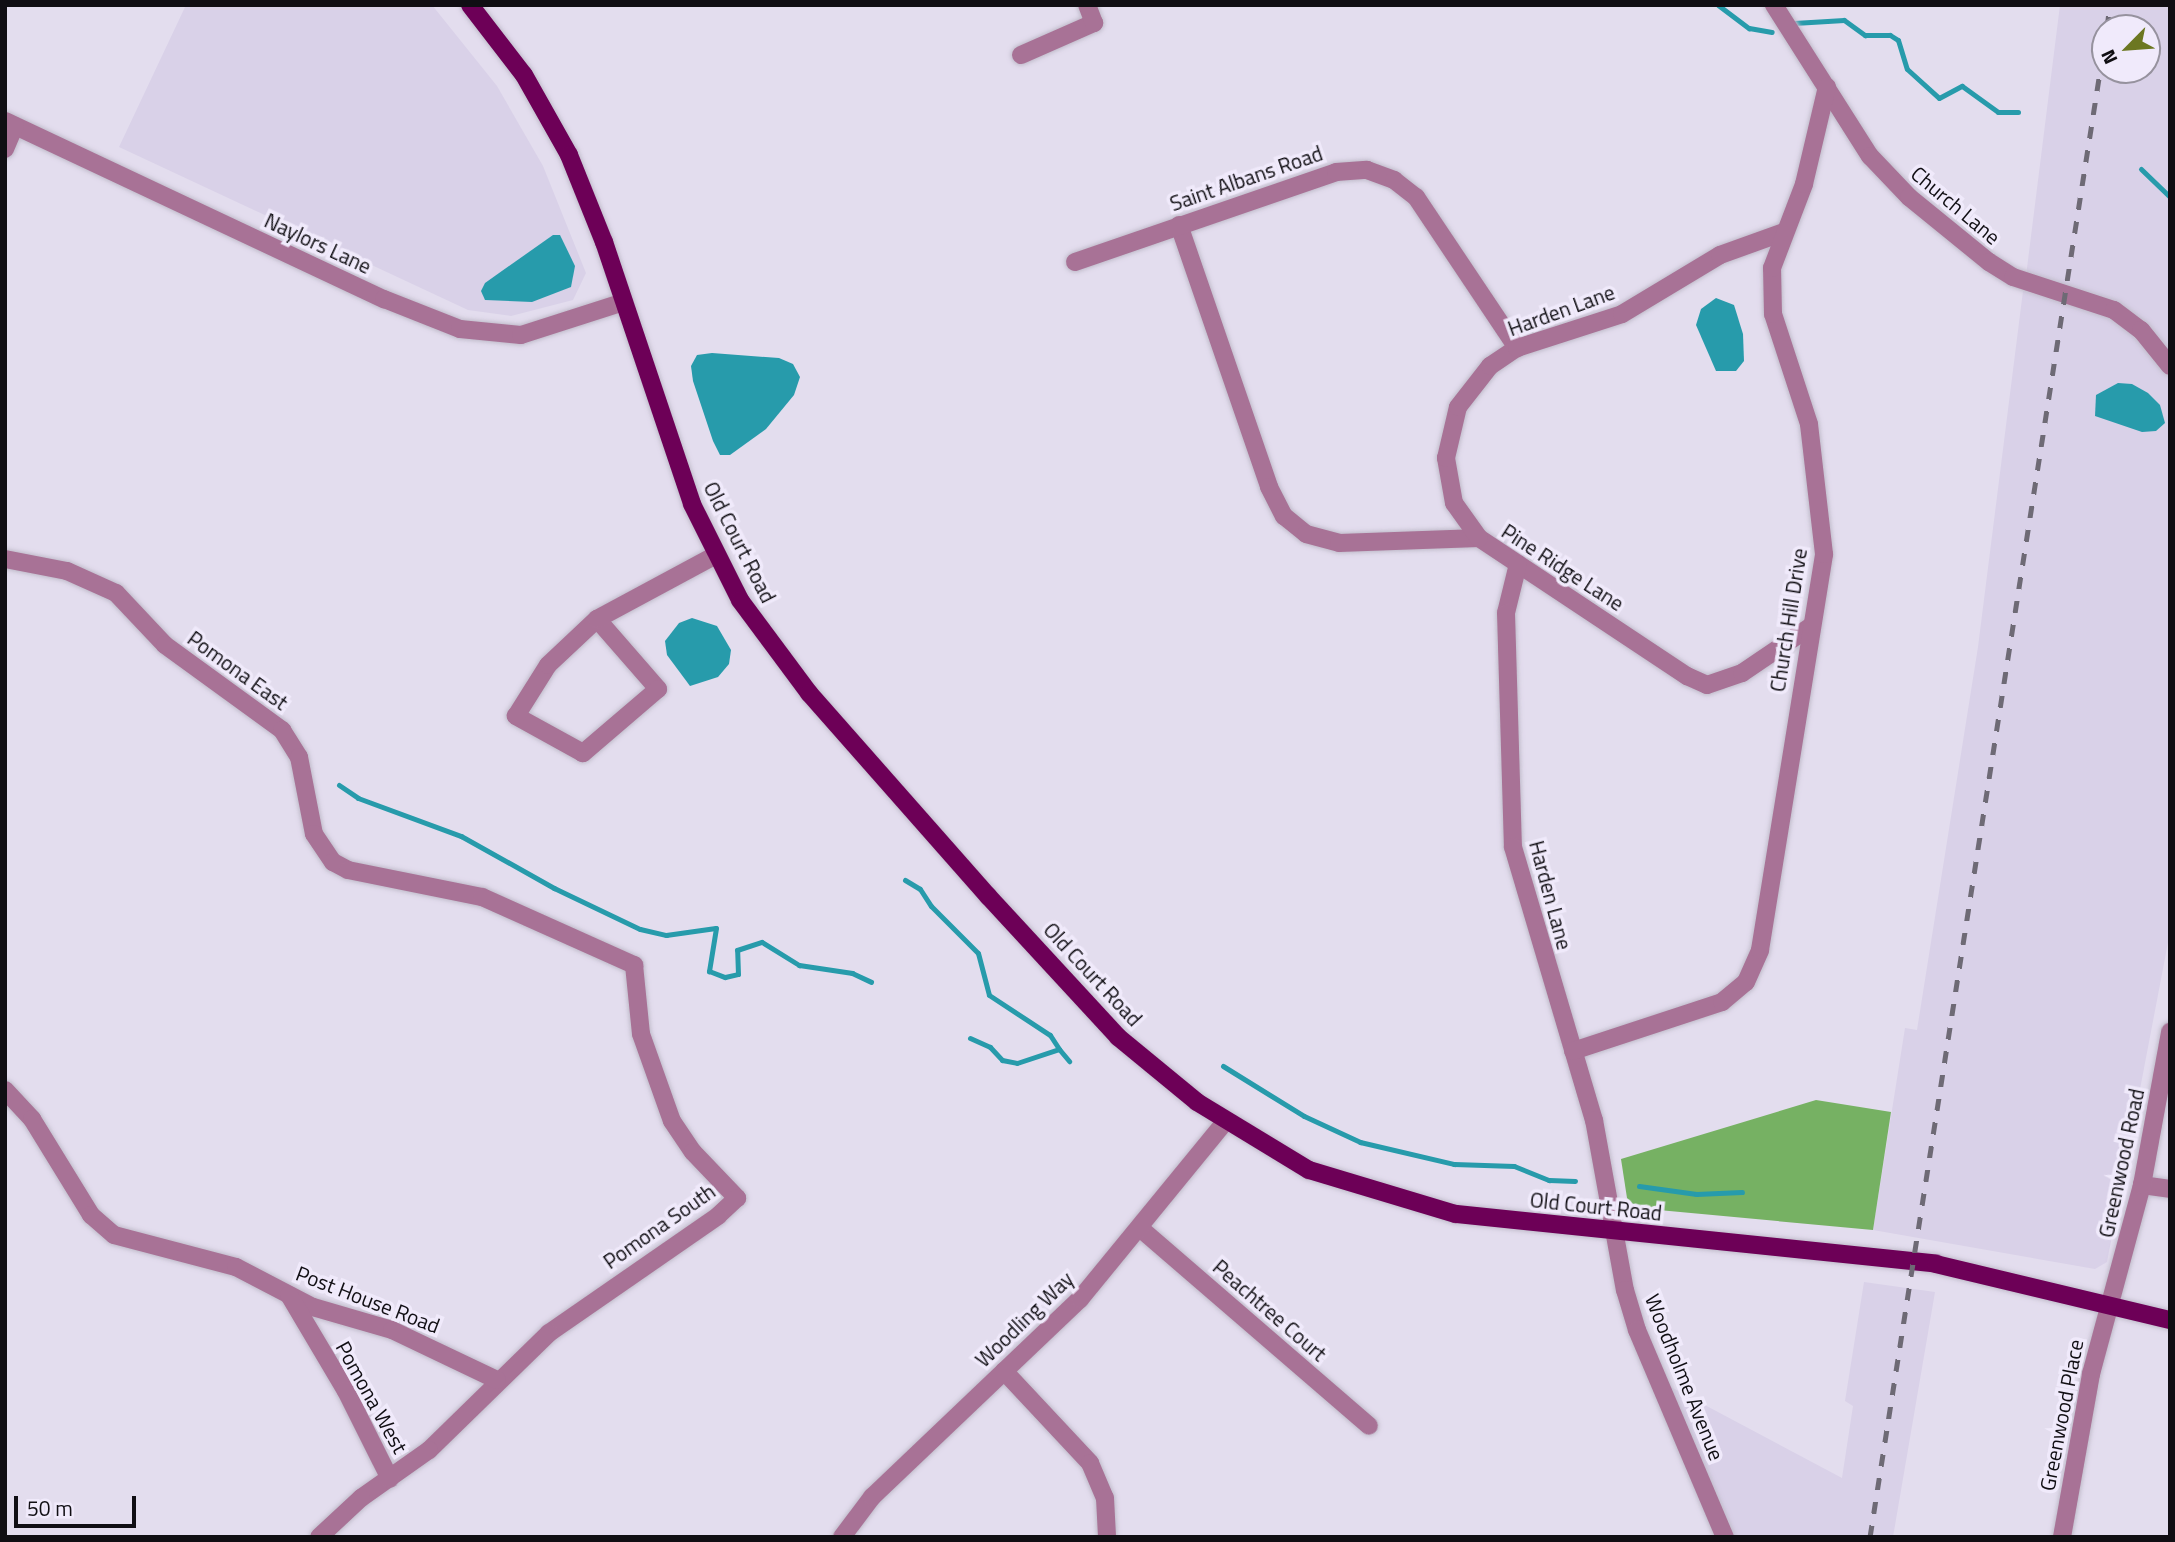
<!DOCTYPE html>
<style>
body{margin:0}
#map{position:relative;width:2175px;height:1542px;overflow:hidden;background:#e3ddee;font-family:"Titillium Web",sans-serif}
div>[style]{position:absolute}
.built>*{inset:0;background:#d9d1e8}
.forest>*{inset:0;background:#76b163}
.water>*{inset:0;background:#279bab}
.stream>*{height:5px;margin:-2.5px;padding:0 2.5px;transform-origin:2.5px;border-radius:2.5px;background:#279bab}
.roads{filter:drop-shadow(0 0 2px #c1bccb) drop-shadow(0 0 2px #c1bccb)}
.minor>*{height:18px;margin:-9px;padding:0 9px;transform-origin:9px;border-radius:9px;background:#a87296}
.major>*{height:18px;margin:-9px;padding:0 9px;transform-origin:9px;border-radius:9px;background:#6d0057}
.rail>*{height:5px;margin-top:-2.5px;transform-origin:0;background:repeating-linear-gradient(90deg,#6e6a75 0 12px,transparent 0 24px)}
span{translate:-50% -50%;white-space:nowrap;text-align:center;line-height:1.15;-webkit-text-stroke:7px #f0eafb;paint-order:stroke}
.street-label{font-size:21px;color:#100e13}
.frame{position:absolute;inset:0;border:7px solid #100e13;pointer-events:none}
.north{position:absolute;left:2091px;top:14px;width:70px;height:70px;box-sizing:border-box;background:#f0eafb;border:2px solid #96929e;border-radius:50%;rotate:245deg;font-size:19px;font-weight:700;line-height:28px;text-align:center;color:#100e13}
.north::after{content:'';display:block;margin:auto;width:24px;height:32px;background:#6c7721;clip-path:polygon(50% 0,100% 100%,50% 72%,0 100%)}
.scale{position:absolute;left:14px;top:1496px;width:122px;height:32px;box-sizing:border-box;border:4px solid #100e13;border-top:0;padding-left:9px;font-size:21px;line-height:24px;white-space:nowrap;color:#100e13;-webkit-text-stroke:5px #f0eafb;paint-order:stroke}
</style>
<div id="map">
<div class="built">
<i style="clip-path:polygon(186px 5px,432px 5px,497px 86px,543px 166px,586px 273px,573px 300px,511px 316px,468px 310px,119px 147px)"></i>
<i style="clip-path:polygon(evenodd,2060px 5px,2170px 5px,2170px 932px,2107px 1262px,2095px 1269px,1873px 1230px,1905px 1028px,1917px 1030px,1978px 647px,2023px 291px,2090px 305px,2093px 294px,2026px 276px,2060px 5px,2105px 28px,2147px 28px,2147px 70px,2105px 70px,2105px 28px)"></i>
<i style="clip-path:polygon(1864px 1282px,1935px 1292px,1893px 1537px,1734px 1537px,1669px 1386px,1842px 1478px,1853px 1406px,1845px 1401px)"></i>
</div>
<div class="forest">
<i style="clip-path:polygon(1816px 1100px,1891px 1112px,1873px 1230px,1637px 1208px,1627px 1198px,1621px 1159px)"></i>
</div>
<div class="water">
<i style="clip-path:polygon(553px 235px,560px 235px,575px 266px,571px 287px,532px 302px,485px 300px,481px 291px,485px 283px)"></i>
<i style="clip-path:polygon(1716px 298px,1734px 305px,1743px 334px,1744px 361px,1736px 371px,1716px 371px,1696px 325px,1701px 309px)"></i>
<i style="clip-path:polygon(712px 353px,779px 358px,793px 364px,800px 377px,794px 395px,766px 429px,730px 455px,720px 455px,713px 441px,693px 381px,691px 366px,697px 355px)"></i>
<i style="clip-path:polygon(2118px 383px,2132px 384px,2148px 393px,2160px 405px,2165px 423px,2156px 431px,2142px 432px,2095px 416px,2096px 395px)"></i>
<i style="clip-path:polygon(692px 618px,717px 626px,731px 650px,729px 664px,718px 677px,690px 686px,667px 655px,665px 641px,679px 623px)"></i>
</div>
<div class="stream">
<i style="left:1718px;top:5px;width:39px;rotate:37deg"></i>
<i style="left:1749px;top:28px;width:23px;rotate:10deg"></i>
<i style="left:1794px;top:23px;width:50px;rotate:-3.4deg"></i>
<i style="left:1844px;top:20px;width:26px;rotate:36deg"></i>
<i style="left:1865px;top:35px;width:25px"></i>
<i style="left:1890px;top:35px;width:9px;rotate:32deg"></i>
<i style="left:1898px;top:40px;width:30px;rotate:73deg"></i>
<i style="left:1907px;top:69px;width:43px;rotate:42.2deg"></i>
<i style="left:1939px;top:98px;width:26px;rotate:-28deg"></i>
<i style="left:1962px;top:86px;width:44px;rotate:35.8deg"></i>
<i style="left:1998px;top:112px;width:20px"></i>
<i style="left:2141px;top:169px;width:40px;rotate:44deg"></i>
<i style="left:339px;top:785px;width:23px;rotate:34deg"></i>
<i style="left:358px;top:798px;width:110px;rotate:20.3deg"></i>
<i style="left:461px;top:836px;width:107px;rotate:29.2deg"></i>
<i style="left:554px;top:888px;width:95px;rotate:25.5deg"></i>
<i style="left:640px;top:929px;width:27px;rotate:13deg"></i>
<i style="left:666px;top:935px;width:50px;rotate:-8deg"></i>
<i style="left:716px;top:928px;width:44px;rotate:99.2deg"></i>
<i style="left:709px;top:971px;width:17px;rotate:21deg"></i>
<i style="left:725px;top:977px;width:13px;rotate:-13deg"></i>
<i style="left:738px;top:974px;width:24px;rotate:-92deg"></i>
<i style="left:737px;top:950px;width:26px;rotate:-18deg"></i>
<i style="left:762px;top:942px;width:44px;rotate:31.9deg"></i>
<i style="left:799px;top:965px;width:54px;rotate:8.6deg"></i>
<i style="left:852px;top:973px;width:21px;rotate:25deg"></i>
<i style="left:905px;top:880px;width:17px;rotate:31deg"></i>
<i style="left:920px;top:889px;width:20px;rotate:57deg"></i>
<i style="left:931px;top:906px;width:66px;rotate:45deg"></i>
<i style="left:978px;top:953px;width:43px;rotate:75.3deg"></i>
<i style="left:989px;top:995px;width:73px;rotate:33.3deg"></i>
<i style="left:1050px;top:1035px;width:17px;rotate:57deg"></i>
<i style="left:970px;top:1038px;width:22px;rotate:24deg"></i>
<i style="left:990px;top:1047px;width:18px;rotate:47deg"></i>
<i style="left:1002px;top:1060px;width:15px;rotate:11deg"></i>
<i style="left:1017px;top:1063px;width:44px;rotate:-18.4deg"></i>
<i style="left:1059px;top:1049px;width:16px;rotate:50deg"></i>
<i style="left:1223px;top:1066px;width:95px;rotate:31.7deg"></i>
<i style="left:1304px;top:1116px;width:62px;rotate:24.9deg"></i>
<i style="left:1360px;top:1142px;width:97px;rotate:13.2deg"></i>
<i style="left:1454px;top:1164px;width:60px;rotate:1.9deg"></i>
<i style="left:1514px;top:1166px;width:38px;rotate:22deg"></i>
<i style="left:1549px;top:1180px;width:26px;rotate:2deg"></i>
<i style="left:1639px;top:1186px;width:58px;rotate:8deg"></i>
<i style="left:1696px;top:1194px;width:46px;rotate:-2.5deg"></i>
</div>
<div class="roads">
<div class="minor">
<i style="left:1774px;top:5px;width:179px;rotate:57.6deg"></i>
<i style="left:1870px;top:156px;width:57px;rotate:46.4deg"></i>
<i style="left:1909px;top:197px;width:103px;rotate:39.1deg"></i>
<i style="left:1989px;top:262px;width:28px;rotate:32deg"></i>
<i style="left:2013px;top:277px;width:106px;rotate:18.1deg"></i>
<i style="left:2114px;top:310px;width:34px;rotate:37deg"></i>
<i style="left:2141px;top:330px;width:46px;rotate:51.1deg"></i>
<i style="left:1021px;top:55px;width:80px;rotate:-23.7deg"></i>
<i style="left:1094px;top:23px;width:19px;rotate:-111deg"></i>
<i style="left:5px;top:121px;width:419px;rotate:25.2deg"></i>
<i style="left:384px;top:299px;width:82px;rotate:21.5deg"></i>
<i style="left:460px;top:329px;width:61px;rotate:5.6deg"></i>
<i style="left:521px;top:335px;width:108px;rotate:-17.8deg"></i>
<i style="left:5px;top:149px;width:25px;rotate:-67deg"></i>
<i style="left:1179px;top:225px;width:277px;rotate:71deg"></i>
<i style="left:1269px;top:487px;width:33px;rotate:63deg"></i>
<i style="left:1284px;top:516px;width:28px;rotate:39deg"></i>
<i style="left:1306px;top:534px;width:34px;rotate:15deg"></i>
<i style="left:1339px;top:543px;width:140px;rotate:-2deg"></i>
<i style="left:1479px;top:538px;width:250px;rotate:33.6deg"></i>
<i style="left:1687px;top:676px;width:22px;rotate:24deg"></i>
<i style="left:1707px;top:685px;width:37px;rotate:-19deg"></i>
<i style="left:1742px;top:673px;width:82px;rotate:-34.1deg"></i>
<i style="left:1075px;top:262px;width:276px;rotate:-19deg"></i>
<i style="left:1336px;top:172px;width:31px;rotate:-4deg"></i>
<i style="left:1367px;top:170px;width:29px;rotate:20deg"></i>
<i style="left:1394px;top:180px;width:28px;rotate:38deg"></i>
<i style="left:1416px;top:197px;width:182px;rotate:56.2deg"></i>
<i style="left:1479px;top:538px;width:43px;rotate:-125.5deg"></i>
<i style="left:1454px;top:503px;width:46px;rotate:-100.1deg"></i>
<i style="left:1446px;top:458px;width:52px;rotate:-76.8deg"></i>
<i style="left:1458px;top:407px;width:52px;rotate:-52deg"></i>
<i style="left:1490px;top:366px;width:32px;rotate:-34deg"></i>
<i style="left:1517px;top:348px;width:110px;rotate:-17.9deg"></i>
<i style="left:1622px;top:314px;width:114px;rotate:-31deg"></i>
<i style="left:1720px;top:255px;width:68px;rotate:-19.8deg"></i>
<i style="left:5px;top:559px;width:63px;rotate:11deg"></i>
<i style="left:67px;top:571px;width:54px;rotate:24.2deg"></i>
<i style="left:116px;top:593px;width:71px;rotate:46.7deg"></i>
<i style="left:165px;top:645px;width:145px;rotate:36deg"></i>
<i style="left:282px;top:730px;width:32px;rotate:58deg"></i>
<i style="left:299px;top:757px;width:78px;rotate:79deg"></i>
<i style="left:314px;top:834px;width:34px;rotate:56deg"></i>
<i style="left:333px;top:862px;width:17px;rotate:28deg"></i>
<i style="left:348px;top:870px;width:137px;rotate:11.4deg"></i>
<i style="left:482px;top:897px;width:167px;rotate:24.1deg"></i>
<i style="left:634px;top:965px;width:69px;rotate:84.2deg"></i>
<i style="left:641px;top:1034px;width:92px;rotate:70.4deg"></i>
<i style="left:672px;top:1121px;width:37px;rotate:56deg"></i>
<i style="left:693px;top:1152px;width:64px;rotate:46.3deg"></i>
<i style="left:737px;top:1198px;width:26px;rotate:137deg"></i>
<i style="left:718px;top:1216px;width:206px;rotate:145.3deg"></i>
<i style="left:549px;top:1333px;width:168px;rotate:135.7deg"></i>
<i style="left:429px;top:1450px;width:83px;rotate:144.8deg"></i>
<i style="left:361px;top:1498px;width:57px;rotate:137.1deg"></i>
<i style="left:1518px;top:564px;width:50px;rotate:103.8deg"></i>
<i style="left:1506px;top:613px;width:234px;rotate:88.3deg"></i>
<i style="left:1513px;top:847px;width:285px;rotate:73.5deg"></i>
<i style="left:1594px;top:1120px;width:173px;rotate:79.7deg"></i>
<i style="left:1625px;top:1290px;width:42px;rotate:73.3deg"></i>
<i style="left:1637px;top:1330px;width:225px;rotate:67deg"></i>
<i style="left:597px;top:619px;width:93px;rotate:48.9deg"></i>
<i style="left:658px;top:689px;width:99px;rotate:139.5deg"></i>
<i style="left:583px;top:753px;width:77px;rotate:-151.1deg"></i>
<i style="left:516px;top:716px;width:60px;rotate:-57.9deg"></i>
<i style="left:548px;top:665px;width:67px;rotate:-43.2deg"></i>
<i style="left:597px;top:619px;width:135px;rotate:-28.3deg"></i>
<i style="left:1573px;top:1051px;width:157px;rotate:-18.2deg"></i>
<i style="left:1722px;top:1002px;width:31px;rotate:-40deg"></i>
<i style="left:1746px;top:982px;width:35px;rotate:-66deg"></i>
<i style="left:1760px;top:950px;width:401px;rotate:-80.8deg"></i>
<i style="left:1824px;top:554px;width:131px;rotate:-96.6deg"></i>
<i style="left:1809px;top:424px;width:116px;rotate:-108.1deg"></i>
<i style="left:1773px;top:314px;width:46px;rotate:-91.2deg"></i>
<i style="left:1772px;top:268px;width:90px;rotate:-69.1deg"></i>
<i style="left:1804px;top:184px;width:100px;rotate:-76.7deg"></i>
<i style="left:5px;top:1090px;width:40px;rotate:47deg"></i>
<i style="left:32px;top:1119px;width:113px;rotate:58.4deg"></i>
<i style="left:91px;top:1215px;width:30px;rotate:41deg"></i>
<i style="left:114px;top:1235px;width:126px;rotate:14.7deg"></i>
<i style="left:236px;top:1267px;width:87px;rotate:27.5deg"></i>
<i style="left:313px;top:1307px;width:82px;rotate:16.2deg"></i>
<i style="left:392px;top:1330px;width:116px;rotate:25.5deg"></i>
<i style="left:2142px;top:1185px;width:28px;rotate:8deg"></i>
<i style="left:1141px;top:1229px;width:301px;rotate:40.8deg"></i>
<i style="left:289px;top:1295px;width:112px;rotate:59.3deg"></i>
<i style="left:346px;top:1391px;width:98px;rotate:63.4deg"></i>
<i style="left:1004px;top:1371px;width:126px;rotate:46.9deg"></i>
<i style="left:1090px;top:1463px;width:38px;rotate:67deg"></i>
<i style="left:1105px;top:1498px;width:39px;rotate:87deg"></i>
<i style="left:842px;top:1537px;width:50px;rotate:-53.1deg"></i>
<i style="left:872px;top:1497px;width:287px;rotate:-43.6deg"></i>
<i style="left:1080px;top:1299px;width:229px;rotate:-50.7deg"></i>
<i style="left:2062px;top:1537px;width:166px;rotate:-79.9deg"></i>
<i style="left:2091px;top:1374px;width:196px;rotate:-74.9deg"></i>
<i style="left:2142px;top:1185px;width:156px;rotate:-79.6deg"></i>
</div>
<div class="major">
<i style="left:470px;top:5px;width:88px;rotate:52.4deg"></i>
<i style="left:524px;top:75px;width:92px;rotate:60.6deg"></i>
<i style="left:569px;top:155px;width:94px;rotate:68.1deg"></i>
<i style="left:604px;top:242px;width:276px;rotate:71.4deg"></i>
<i style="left:692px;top:504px;width:107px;rotate:63.4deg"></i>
<i style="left:740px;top:600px;width:116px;rotate:53.4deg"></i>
<i style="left:809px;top:693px;width:271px;rotate:48.6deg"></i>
<i style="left:988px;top:896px;width:192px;rotate:47.3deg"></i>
<i style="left:1118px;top:1037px;width:102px;rotate:39.4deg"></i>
<i style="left:1197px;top:1102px;width:131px;rotate:31.3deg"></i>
<i style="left:1309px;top:1170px;width:153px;rotate:16.7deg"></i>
<i style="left:1456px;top:1214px;width:483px;rotate:5.9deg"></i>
<i style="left:1936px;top:1264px;width:241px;rotate:13.5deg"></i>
</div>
</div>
<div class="rail">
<i style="left:2107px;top:28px;width:23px;rotate:-83deg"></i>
<i style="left:1870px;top:1537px;width:1516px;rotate:-81.08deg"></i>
</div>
<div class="street-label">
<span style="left:1246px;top:178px;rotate:-19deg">Saint Albans Road</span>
<span style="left:1956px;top:205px;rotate:40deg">Church Lane</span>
<span style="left:318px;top:243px;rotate:25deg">Naylors Lane</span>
<span style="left:1561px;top:310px;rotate:-20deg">Harden Lane</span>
<span style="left:740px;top:542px;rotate:63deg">Old Court Road</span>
<span style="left:1563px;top:567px;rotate:33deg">Pine Ridge Lane</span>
<span style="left:1788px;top:620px;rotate:-81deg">Church Hill Drive</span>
<span style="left:238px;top:670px;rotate:36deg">Pomona East</span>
<span style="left:1551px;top:895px;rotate:75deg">Harden Lane</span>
<span style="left:1093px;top:974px;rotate:47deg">Old Court Road</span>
<span style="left:2121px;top:1163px;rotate:-78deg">Greenwood Road</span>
<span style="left:1596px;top:1206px;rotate:6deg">Old Court Road</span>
<span style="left:659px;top:1226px;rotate:-35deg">Pomona South</span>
<span style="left:368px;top:1299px;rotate:21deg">Post House Road</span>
<span style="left:1270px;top:1310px;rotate:41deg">Peachtree Court</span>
<span style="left:1024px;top:1319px;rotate:-44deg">Woodling Way</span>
<span style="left:1685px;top:1377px;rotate:68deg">Woodholme Avenue</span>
<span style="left:372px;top:1397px;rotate:61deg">Pomona West</span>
<span style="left:2061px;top:1415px;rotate:-79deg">Greenwood Place</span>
</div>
<div class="frame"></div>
<div class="north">N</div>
<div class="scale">50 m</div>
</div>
